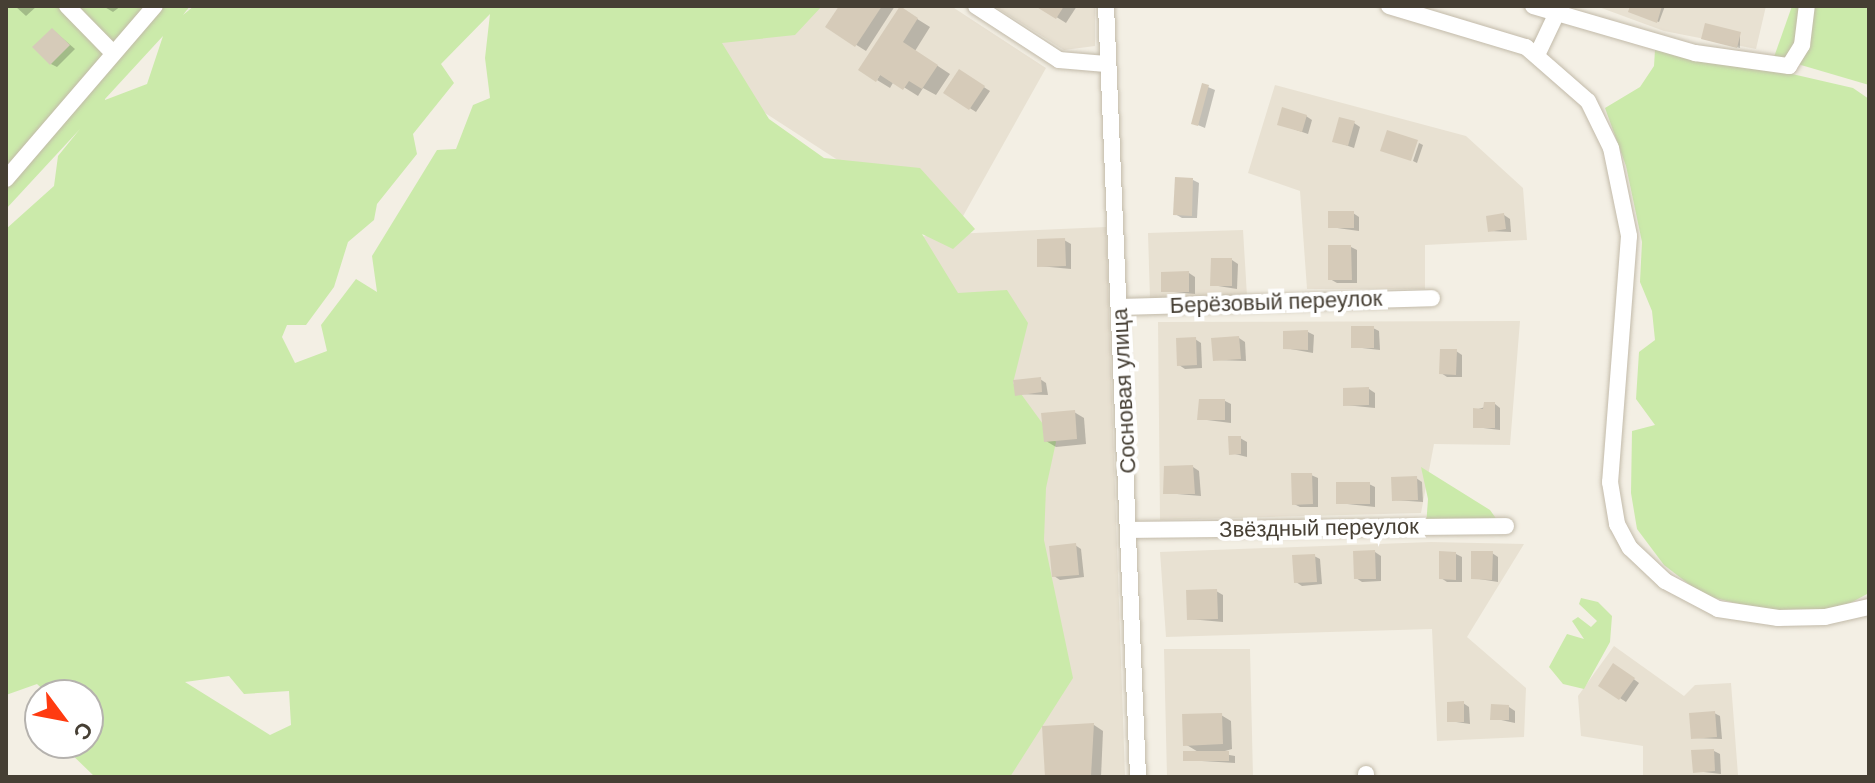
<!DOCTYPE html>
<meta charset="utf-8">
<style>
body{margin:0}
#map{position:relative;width:1875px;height:783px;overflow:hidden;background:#f3efe4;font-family:"DM Sans",sans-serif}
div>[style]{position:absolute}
.residential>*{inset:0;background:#e8e1d2}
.green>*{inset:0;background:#cbeaaa}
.shadow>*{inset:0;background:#0003}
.building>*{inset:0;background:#d6cbb9}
.roads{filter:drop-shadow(0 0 2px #c2baa9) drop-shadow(0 0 2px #c2baa9)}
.minor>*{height:16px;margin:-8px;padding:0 8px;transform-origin:8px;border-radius:8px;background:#fff}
span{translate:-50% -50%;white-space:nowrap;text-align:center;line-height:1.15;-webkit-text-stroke:8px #fff;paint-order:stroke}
.street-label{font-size:22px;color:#463f34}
.frame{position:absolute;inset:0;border:8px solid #463f34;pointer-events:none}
.north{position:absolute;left:24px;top:679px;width:80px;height:80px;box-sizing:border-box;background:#fff;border:2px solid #b5b2ae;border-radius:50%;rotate:122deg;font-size:22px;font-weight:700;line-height:32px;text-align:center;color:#463f34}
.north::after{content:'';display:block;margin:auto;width:28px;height:36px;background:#ff3b10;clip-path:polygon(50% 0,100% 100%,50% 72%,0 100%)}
</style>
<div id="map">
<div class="residential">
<i style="clip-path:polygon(600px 6px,951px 6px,1046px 68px,953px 234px,1106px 227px,1125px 777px,1000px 777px,915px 237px,952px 234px)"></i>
<i style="clip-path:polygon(994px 6px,1095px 6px,1095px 46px,1064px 50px)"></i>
<i style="clip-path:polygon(1596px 6px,1766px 6px,1756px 49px,1664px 31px)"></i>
<i style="clip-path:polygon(1275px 85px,1466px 136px,1523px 188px,1527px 240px,1425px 245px,1425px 289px,1307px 289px,1300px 191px,1248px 173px)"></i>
<i style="clip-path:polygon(1243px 230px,1247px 296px,1150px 299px,1148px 233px)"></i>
<i style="clip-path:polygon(1520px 321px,1510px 445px,1434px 444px,1421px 513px,1160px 520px,1158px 322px)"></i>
<i style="clip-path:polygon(1431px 542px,1524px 544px,1467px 637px,1526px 688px,1524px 737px,1437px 741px,1432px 629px,1166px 637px,1160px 552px)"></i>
<i style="clip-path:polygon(1614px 646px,1684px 696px,1695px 685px,1731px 683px,1738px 775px,1643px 777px,1643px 746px,1581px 736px,1578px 696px)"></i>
<i style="clip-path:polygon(1164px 649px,1250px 649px,1253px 777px,1167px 777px)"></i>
</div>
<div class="green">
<i style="clip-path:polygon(evenodd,6px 6px,190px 6px,183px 15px,194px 6px,822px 6px,795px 35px,722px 43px,769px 119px,824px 158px,920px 168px,975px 229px,953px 249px,922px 234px,958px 293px,1007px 290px,1028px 323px,1013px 383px,1056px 442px,1046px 488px,1044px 540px,1073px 678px,1010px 777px,95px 777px,60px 743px,88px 743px,88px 695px,49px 695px,37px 684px,6px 695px,6px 229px,54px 186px,58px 156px,80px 129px,6px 209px,6px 6px,490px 14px,485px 58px,490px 98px,473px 105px,456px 149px,437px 150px,372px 256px,377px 292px,356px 279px,321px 325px,327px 351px,295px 363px,282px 337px,287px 325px,306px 325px,334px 287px,348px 242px,374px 220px,377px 204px,417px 154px,413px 134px,454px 83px,441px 64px,490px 14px,6px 6px,163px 36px,147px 84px,105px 100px,105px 99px,163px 36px,6px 6px,229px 676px,244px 694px,289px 691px,291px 725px,270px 735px,185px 682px,229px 676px)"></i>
<i style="clip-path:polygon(1792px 6px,1869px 6px,1869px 85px,1774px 57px)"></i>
<i style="clip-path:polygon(1655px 50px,1770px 69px,1853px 88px,1869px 99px,1869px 593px,1839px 609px,1775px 613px,1703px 595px,1664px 565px,1637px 529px,1631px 493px,1632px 431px,1655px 425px,1636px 399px,1639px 352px,1655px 340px,1652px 311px,1640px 282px,1642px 242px,1626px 166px,1605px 108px,1640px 87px,1654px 66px)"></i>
<i style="clip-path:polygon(1421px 467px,1490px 510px,1500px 524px,1426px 527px,1428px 499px)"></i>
<i style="clip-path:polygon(1581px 598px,1598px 602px,1612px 616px,1610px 642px,1584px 689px,1563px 684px,1549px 667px,1567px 634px,1584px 639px,1572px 621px,1578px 617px,1591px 627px,1597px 621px,1579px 604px)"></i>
</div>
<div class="shadow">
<i style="clip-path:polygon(15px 6px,37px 6px,26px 16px)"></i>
<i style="clip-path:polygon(103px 6px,121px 6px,113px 12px)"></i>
<i style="clip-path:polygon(841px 6px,895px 6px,866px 51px,828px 27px)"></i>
<i style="clip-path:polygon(1039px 6px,1077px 6px,1066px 23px)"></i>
<i style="clip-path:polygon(1633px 6px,1665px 6px,1659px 22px,1633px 13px)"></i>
<i style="clip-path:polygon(914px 17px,930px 27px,915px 51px,950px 74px,936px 95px,923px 88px,918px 96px,894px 81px,890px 88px,877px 80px)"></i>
<i style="clip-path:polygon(53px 30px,75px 49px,57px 67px,51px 64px)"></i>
<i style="clip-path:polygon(1740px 34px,1740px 48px,1706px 39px)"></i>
<i style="clip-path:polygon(960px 72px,990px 91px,976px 112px,946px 93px)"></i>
<i style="clip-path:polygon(1203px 85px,1215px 90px,1205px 128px,1193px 123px)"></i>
<i style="clip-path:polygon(1306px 116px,1312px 120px,1308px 134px,1279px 124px)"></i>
<i style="clip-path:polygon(1354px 123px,1360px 127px,1354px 148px,1334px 141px)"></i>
<i style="clip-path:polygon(1419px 143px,1423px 145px,1417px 163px,1413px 161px)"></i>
<i style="clip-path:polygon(1193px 180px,1199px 183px,1197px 218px,1182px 218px,1175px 214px)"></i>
<i style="clip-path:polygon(1353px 213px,1359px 217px,1359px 231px,1330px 227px)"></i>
<i style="clip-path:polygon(1504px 215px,1510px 219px,1511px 232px,1489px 231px)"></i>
<i style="clip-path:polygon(1064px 240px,1071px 244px,1071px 269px,1039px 266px)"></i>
<i style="clip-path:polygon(1351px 247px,1357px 250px,1357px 283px,1337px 283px,1330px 279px)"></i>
<i style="clip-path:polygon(1232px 260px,1238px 264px,1237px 289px,1212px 285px)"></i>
<i style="clip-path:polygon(1189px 273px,1195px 277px,1195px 294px,1163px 291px)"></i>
<i style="clip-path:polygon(1373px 328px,1379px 331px,1380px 350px,1353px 347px)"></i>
<i style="clip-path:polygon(1308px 332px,1314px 335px,1313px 353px,1285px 348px)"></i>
<i style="clip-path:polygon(1239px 338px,1245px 342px,1246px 361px,1215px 360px)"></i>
<i style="clip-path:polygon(1195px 339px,1201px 343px,1202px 368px,1185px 369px,1179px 365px)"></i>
<i style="clip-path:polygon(1456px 351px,1462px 355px,1462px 377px,1447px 377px,1441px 373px)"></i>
<i style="clip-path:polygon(1040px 379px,1046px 383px,1048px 395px,1017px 394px)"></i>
<i style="clip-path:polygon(1369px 389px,1375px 393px,1375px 408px,1345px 405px)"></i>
<i style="clip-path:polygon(1225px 401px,1231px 404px,1231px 423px,1199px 419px)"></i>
<i style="clip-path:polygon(1495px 404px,1500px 408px,1500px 430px,1475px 427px,1475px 410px)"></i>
<i style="clip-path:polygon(1074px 412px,1084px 418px,1086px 444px,1056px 447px,1046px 441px)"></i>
<i style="clip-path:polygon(1240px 438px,1247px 442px,1247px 457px,1231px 453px)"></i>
<i style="clip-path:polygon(1193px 467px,1199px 471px,1201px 496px,1165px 493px)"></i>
<i style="clip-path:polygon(1311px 475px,1318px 478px,1318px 507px,1300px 507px,1294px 504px)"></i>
<i style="clip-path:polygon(1416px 478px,1422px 482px,1423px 502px,1394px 500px)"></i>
<i style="clip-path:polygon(1369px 484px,1375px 487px,1375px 507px,1338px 503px)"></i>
<i style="clip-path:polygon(1075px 545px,1081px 549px,1084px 577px,1060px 580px,1054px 576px)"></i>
<i style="clip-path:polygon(1375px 552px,1381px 556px,1381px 581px,1362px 582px,1356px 578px)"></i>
<i style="clip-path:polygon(1492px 553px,1498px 557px,1498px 582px,1473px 578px)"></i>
<i style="clip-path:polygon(1456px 554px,1462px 557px,1462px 582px,1447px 582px,1441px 578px)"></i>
<i style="clip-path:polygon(1314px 556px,1320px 559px,1322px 584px,1302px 586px,1296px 582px)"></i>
<i style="clip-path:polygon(1216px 591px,1223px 595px,1223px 622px,1189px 619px)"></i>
<i style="clip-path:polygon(1620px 669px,1639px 683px,1626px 702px,1600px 685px)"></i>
<i style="clip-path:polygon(1463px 703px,1469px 707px,1470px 724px,1449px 721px)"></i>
<i style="clip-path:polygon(1509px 707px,1515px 711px,1515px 723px,1492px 718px)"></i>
<i style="clip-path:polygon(1714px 713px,1720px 716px,1722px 739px,1693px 738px)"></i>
<i style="clip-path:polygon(1221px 715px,1231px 721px,1232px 749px,1218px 753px,1235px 756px,1235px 763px,1185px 760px,1200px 753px,1185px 744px)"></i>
<i style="clip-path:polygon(1094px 725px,1103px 731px,1101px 777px,1047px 777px,1044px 728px)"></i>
<i style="clip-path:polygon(1714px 751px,1720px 754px,1721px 774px,1695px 771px)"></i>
</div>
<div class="building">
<i style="clip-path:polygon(839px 6px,882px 6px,855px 47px,825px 27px)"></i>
<i style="clip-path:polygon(900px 6px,918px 18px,903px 42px,938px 65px,922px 89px,909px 81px,903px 90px,880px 75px,876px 82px,858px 70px)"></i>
<i style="clip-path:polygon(1035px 6px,1064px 6px,1056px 19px)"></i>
<i style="clip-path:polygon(1630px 6px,1662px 6px,1657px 23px,1628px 12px)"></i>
<i style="clip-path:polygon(1705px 23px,1741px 32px,1737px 48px,1701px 39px)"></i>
<i style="clip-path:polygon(52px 28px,70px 45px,50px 65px,32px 47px)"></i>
<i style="clip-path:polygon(959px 69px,985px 86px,969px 110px,943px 93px)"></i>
<i style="clip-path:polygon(1202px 83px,1209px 85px,1198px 126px,1191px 124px)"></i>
<i style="clip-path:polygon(1282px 107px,1307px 115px,1302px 132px,1277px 125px)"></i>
<i style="clip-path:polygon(1339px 117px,1355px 121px,1348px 146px,1332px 142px)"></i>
<i style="clip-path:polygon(1387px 130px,1418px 140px,1411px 161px,1380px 151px)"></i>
<i style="clip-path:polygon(1175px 177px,1193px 178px,1192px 216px,1173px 215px)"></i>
<i style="clip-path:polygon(1328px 211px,1354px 211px,1354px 228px,1328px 228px)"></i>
<i style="clip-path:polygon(1504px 213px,1506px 229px,1488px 232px,1486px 216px)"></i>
<i style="clip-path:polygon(1065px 238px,1066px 266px,1037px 267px,1037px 239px)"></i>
<i style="clip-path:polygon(1328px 245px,1351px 245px,1352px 280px,1328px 280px)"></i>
<i style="clip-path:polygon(1211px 258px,1232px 258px,1232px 286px,1210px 286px)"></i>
<i style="clip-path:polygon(1189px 271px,1189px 292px,1161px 292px,1161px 272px)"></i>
<i style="clip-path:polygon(1351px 326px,1374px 326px,1374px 348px,1351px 348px)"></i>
<i style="clip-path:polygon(1308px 330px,1308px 350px,1283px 349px,1283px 331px)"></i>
<i style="clip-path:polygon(1239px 336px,1241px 359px,1213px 361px,1211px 338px)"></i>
<i style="clip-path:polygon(1196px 337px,1197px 365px,1177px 366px,1176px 338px)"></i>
<i style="clip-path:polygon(1440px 349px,1457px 349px,1456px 375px,1439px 374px)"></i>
<i style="clip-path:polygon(1041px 377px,1042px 392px,1015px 396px,1013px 380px)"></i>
<i style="clip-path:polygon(1369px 387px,1369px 405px,1343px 406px,1343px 388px)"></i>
<i style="clip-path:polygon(1199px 399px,1225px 399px,1225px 420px,1197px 420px)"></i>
<i style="clip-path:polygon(1484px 402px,1495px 402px,1495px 428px,1473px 428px,1473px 408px,1483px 409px)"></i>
<i style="clip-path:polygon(1075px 410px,1077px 439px,1044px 442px,1041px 413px)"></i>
<i style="clip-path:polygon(1228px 436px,1241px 436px,1241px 454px,1229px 455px)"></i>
<i style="clip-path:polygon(1193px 465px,1195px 494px,1163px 494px,1164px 466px)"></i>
<i style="clip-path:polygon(1291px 473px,1312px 473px,1313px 504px,1292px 505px)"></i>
<i style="clip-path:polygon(1417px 476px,1418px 500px,1392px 501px,1391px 477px)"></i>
<i style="clip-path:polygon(1336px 482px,1370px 482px,1370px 504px,1336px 504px)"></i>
<i style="clip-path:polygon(1076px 543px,1079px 575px,1052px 577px,1049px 546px)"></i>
<i style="clip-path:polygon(1375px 550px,1376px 579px,1354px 579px,1353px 551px)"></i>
<i style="clip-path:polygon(1439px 551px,1456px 552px,1456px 580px,1439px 579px)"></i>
<i style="clip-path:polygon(1471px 551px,1493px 551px,1492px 580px,1471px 579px)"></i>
<i style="clip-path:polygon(1315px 554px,1317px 582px,1294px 583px,1292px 555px)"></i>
<i style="clip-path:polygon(1217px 589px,1218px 619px,1187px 620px,1186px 590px)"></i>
<i style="clip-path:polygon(1613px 663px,1635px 678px,1619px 700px,1598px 686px)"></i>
<i style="clip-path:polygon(1464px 701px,1464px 722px,1447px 722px,1447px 702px)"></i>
<i style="clip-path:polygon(1491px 704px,1509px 705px,1509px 720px,1490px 720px)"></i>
<i style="clip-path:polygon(1715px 711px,1717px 737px,1691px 739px,1689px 713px)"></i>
<i style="clip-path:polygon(1222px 713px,1223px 744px,1183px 746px,1182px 714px)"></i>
<i style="clip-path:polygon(1094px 723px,1091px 776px,1045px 777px,1042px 726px)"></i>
<i style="clip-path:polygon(1714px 749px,1715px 771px,1693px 773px,1691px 750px)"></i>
<i style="clip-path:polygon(1183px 751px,1229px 751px,1229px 761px,1183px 761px)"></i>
</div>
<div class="roads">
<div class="minor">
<i style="left:67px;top:6px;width:66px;rotate:45.6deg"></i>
<i style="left:976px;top:6px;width:99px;rotate:33deg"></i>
<i style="left:1059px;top:60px;width:47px;rotate:4.9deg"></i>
<i style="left:1106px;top:6px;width:772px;rotate:87.62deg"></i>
<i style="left:1389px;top:6px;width:143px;rotate:16.7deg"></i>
<i style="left:1526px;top:47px;width:82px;rotate:41.1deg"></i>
<i style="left:1588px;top:101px;width:52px;rotate:63.9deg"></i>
<i style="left:1611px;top:148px;width:90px;rotate:78.4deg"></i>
<i style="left:1629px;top:236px;width:247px;rotate:94.4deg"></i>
<i style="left:1610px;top:482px;width:43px;rotate:80.5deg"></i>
<i style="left:1617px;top:524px;width:27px;rotate:62deg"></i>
<i style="left:1630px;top:548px;width:48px;rotate:43.3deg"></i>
<i style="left:1665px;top:581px;width:60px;rotate:27.8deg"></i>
<i style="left:1718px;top:609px;width:61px;rotate:8.5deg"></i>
<i style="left:1778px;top:618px;width:47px;rotate:-1.2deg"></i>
<i style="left:1825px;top:617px;width:45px;rotate:-12.8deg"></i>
<i style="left:1533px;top:6px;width:169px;rotate:16.2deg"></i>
<i style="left:1695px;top:53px;width:95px;rotate:7.9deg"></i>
<i style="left:1789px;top:66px;width:25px;rotate:-58deg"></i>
<i style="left:1802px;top:45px;width:39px;rotate:-83deg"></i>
<i style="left:1537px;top:55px;width:44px;rotate:-64.6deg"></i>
<i style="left:6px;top:179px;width:228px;rotate:-49.3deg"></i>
<i style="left:1119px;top:307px;width:313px;rotate:-1.6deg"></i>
<i style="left:1131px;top:530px;width:375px;rotate:-0.6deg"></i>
<i style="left:1366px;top:774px;width:3px;rotate:90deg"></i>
</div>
</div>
<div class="street-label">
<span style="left:1276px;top:302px;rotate:-2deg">Берёзовый переулок</span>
<span style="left:1124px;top:391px;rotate:-93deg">Сосновая улица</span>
<span style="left:1319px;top:528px;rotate:-1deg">Звёздный переулок</span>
</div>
<div class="frame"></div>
<div class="north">С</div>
</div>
